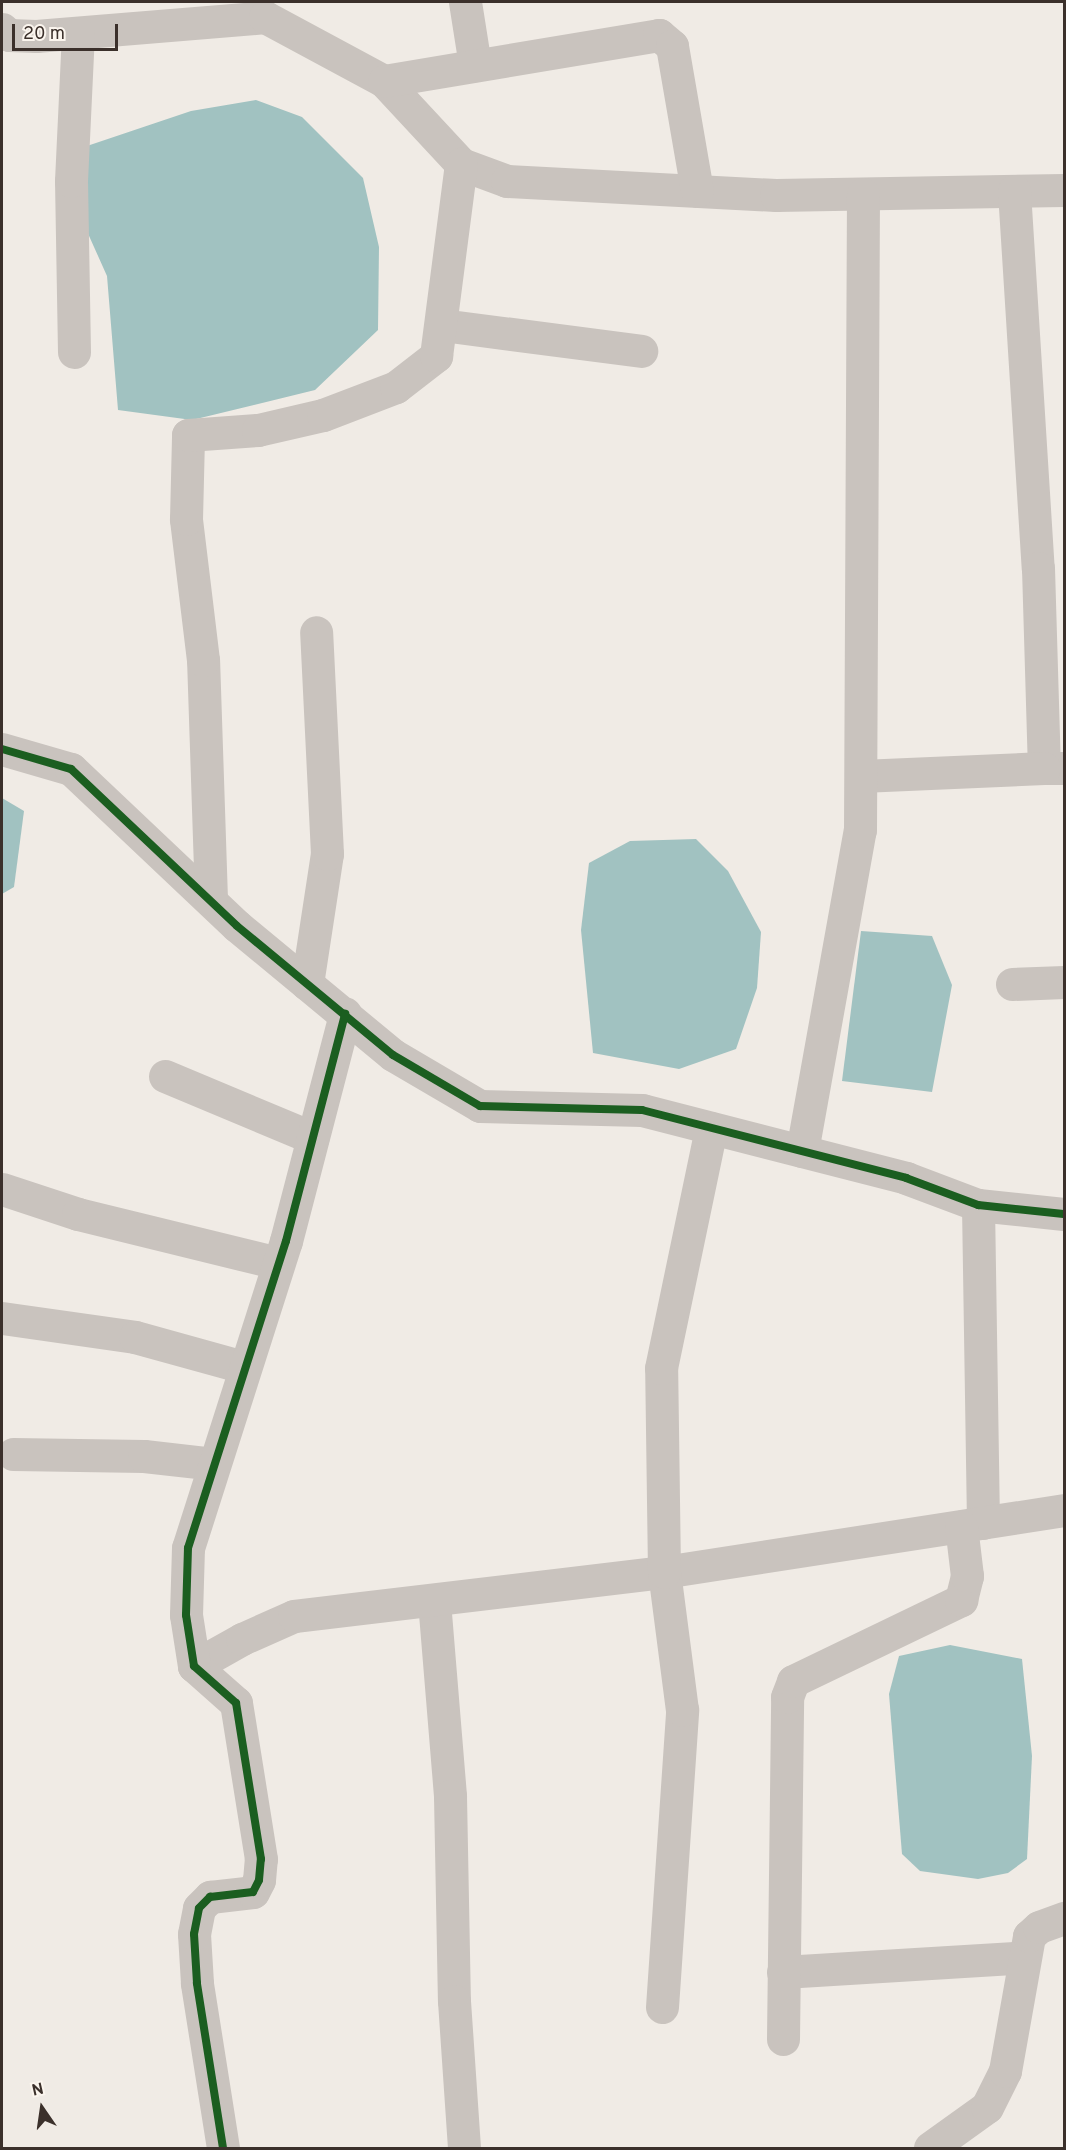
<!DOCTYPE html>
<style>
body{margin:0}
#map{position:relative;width:1066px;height:2150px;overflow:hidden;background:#f0ebe5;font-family:Overpass,sans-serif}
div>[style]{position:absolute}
.water>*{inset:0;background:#a1c2c1}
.minor>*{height:33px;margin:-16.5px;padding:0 16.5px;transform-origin:16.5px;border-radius:16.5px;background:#c9c3be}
.cycleway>*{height:8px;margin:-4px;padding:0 4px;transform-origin:4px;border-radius:4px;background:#1b5e20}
span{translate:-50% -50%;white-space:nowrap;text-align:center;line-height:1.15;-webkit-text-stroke:4.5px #fbf5ee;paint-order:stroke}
.frame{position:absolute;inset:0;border:3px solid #3b302b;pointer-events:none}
.north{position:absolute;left:12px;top:2078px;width:60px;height:60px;-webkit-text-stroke:4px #fbf5ee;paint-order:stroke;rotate:347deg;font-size:16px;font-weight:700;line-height:24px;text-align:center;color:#3b302b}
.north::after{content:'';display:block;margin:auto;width:21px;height:27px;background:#3b302b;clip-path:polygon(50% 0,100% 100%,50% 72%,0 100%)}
.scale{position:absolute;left:12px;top:24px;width:106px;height:27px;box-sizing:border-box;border:3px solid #3b302b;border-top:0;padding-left:8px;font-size:18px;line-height:21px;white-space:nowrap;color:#3b302b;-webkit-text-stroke:4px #fbf5ee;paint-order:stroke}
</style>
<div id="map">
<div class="water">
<i style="clip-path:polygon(256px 100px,302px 117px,363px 178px,379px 247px,378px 330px,315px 390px,192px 420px,118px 410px,107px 276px,77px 209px,84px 147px,191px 111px)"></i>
<i style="clip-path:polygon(2px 798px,24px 811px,14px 887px,2px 894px)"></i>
<i style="clip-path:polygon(696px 839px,728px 871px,761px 932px,757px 988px,736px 1049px,679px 1069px,593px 1053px,581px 930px,589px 863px,630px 841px)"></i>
<i style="clip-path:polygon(861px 931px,932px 936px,952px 985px,932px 1092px,842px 1081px)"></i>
<i style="clip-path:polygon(950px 1645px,1022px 1659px,1032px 1756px,1027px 1859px,1008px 1873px,978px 1879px,920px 1871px,902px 1854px,889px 1694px,899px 1656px)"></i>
</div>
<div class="minor">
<i style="left:465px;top:2px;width:64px;rotate:81deg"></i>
<i style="left:2px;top:29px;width:9px;rotate:41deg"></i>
<i style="left:9px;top:35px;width:27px;rotate:2deg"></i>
<i style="left:36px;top:36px;width:230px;rotate:-4.7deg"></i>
<i style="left:265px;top:17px;width:135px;rotate:28.3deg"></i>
<i style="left:384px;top:81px;width:113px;rotate:47.1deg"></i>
<i style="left:461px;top:164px;width:49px;rotate:20.3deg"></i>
<i style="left:507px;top:181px;width:269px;rotate:3deg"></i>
<i style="left:776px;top:195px;width:288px;rotate:-1deg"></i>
<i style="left:384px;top:81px;width:279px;rotate:-9.5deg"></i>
<i style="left:659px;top:35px;width:17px;rotate:40deg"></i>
<i style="left:672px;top:46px;width:147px;rotate:80.2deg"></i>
<i style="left:1014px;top:191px;width:378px;rotate:86.4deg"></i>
<i style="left:1038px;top:568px;width:200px;rotate:88.3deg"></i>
<i style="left:1044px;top:768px;width:20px"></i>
<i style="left:442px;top:325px;width:201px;rotate:7.4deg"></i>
<i style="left:74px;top:352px;width:171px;rotate:-91deg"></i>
<i style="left:71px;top:181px;width:148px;rotate:-87.3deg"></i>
<i style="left:2px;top:749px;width:72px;rotate:16.2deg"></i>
<i style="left:71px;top:769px;width:228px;rotate:43.4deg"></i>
<i style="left:237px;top:926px;width:202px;rotate:39.6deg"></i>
<i style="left:393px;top:1055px;width:101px;rotate:30.4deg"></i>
<i style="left:480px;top:1106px;width:162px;rotate:1.4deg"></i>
<i style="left:642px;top:1110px;width:273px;rotate:14.4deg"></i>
<i style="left:906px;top:1178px;width:77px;rotate:20.6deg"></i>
<i style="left:978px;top:1205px;width:86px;rotate:6deg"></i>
<i style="left:861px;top:776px;width:183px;rotate:-2.5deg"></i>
<i style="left:211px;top:899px;width:239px;rotate:-91.9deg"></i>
<i style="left:203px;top:660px;width:142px;rotate:-96.9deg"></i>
<i style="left:186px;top:519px;width:84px;rotate:-88.6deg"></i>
<i style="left:188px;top:435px;width:70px;rotate:-4.1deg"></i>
<i style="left:258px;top:430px;width:67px;rotate:-13deg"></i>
<i style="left:323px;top:415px;width:78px;rotate:-21deg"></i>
<i style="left:396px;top:387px;width:51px;rotate:-37.8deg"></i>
<i style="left:436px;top:356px;width:194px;rotate:-82.6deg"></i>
<i style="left:307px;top:984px;width:132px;rotate:-81.3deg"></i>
<i style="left:327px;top:854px;width:222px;rotate:-92.8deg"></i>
<i style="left:1012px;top:984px;width:52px;rotate:-2.2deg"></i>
<i style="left:165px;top:1076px;width:160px;rotate:22.7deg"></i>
<i style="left:802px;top:1151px;width:326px;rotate:-79.8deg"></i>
<i style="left:860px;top:830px;width:636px;rotate:-89.73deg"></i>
<i style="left:2px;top:1189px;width:80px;rotate:18.2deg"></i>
<i style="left:78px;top:1214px;width:206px;rotate:13.8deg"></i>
<i style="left:978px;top:1205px;width:318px;rotate:89.1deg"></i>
<i style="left:2px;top:1318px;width:134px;rotate:8.1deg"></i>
<i style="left:135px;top:1337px;width:112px;rotate:15.5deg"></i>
<i style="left:13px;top:1454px;width:131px;rotate:0.9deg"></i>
<i style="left:144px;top:1456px;width:70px;rotate:6.5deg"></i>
<i style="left:434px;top:1601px;width:196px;rotate:85.3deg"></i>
<i style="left:450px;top:1796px;width:205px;rotate:88.9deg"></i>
<i style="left:454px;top:2001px;width:147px;rotate:86.1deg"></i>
<i style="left:194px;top:1666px;width:55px;rotate:-29.4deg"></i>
<i style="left:242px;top:1639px;width:57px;rotate:-23.9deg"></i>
<i style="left:294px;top:1616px;width:373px;rotate:-6.8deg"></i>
<i style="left:664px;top:1572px;width:405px;rotate:-8.8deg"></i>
<i style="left:783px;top:1972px;width:242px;rotate:-3.5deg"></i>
<i style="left:662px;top:2007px;width:298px;rotate:-86.1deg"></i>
<i style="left:682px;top:1710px;width:139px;rotate:-97.4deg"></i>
<i style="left:664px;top:1572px;width:204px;rotate:-90.8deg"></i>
<i style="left:661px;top:1368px;width:245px;rotate:-78.2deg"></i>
<i style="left:783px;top:2039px;width:342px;rotate:-89.3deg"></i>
<i style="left:787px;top:1697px;width:17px;rotate:-69deg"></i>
<i style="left:793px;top:1681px;width:187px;rotate:-25.7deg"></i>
<i style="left:961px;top:1600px;width:25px;rotate:-76deg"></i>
<i style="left:967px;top:1576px;width:50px;rotate:-96.8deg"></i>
<i style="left:223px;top:2148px;width:167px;rotate:-99deg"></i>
<i style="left:197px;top:1983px;width:49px;rotate:-93.5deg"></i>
<i style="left:194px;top:1934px;width:26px;rotate:-79deg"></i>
<i style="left:199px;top:1908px;width:16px;rotate:-45deg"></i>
<i style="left:210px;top:1897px;width:43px;rotate:-6.6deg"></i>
<i style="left:253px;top:1892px;width:13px;rotate:-63deg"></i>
<i style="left:259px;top:1880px;width:21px;rotate:-85deg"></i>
<i style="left:261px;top:1859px;width:158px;rotate:-99.1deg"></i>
<i style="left:236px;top:1703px;width:56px;rotate:-138.6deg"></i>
<i style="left:194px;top:1666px;width:52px;rotate:-98.9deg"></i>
<i style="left:186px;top:1615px;width:67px;rotate:-88.3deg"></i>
<i style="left:188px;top:1548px;width:322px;rotate:-72.3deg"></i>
<i style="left:286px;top:1241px;width:235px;rotate:-75.4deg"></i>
<i style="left:930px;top:2148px;width:70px;rotate:-35.7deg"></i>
<i style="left:987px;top:2107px;width:40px;rotate:-63.4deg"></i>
<i style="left:1005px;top:2071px;width:137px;rotate:-79.9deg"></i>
<i style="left:1029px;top:1936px;width:13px;rotate:-42deg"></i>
<i style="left:1039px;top:1927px;width:27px;rotate:-20deg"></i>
</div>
<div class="cycleway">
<i style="left:2px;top:749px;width:72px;rotate:16.2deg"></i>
<i style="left:71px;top:769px;width:228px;rotate:43.4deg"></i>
<i style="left:237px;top:926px;width:202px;rotate:39.6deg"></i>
<i style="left:393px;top:1055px;width:101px;rotate:30.4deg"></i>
<i style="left:480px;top:1106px;width:162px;rotate:1.4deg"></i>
<i style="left:642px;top:1110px;width:273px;rotate:14.4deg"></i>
<i style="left:906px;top:1178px;width:77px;rotate:20.6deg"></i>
<i style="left:978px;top:1205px;width:86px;rotate:6deg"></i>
<i style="left:223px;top:2148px;width:167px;rotate:-99deg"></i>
<i style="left:197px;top:1983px;width:49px;rotate:-93.5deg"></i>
<i style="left:194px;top:1934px;width:26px;rotate:-79deg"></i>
<i style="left:199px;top:1908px;width:16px;rotate:-45deg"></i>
<i style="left:210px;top:1897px;width:43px;rotate:-6.6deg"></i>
<i style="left:253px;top:1892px;width:13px;rotate:-63deg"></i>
<i style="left:259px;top:1880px;width:21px;rotate:-85deg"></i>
<i style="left:261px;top:1859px;width:158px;rotate:-99.1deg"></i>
<i style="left:236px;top:1703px;width:56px;rotate:-138.6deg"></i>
<i style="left:194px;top:1666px;width:52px;rotate:-98.9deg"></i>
<i style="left:186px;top:1615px;width:67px;rotate:-88.3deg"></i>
<i style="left:188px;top:1548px;width:322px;rotate:-72.3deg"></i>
<i style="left:286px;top:1241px;width:235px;rotate:-75.4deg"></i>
</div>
<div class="frame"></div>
<div class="north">N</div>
<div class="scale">20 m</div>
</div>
